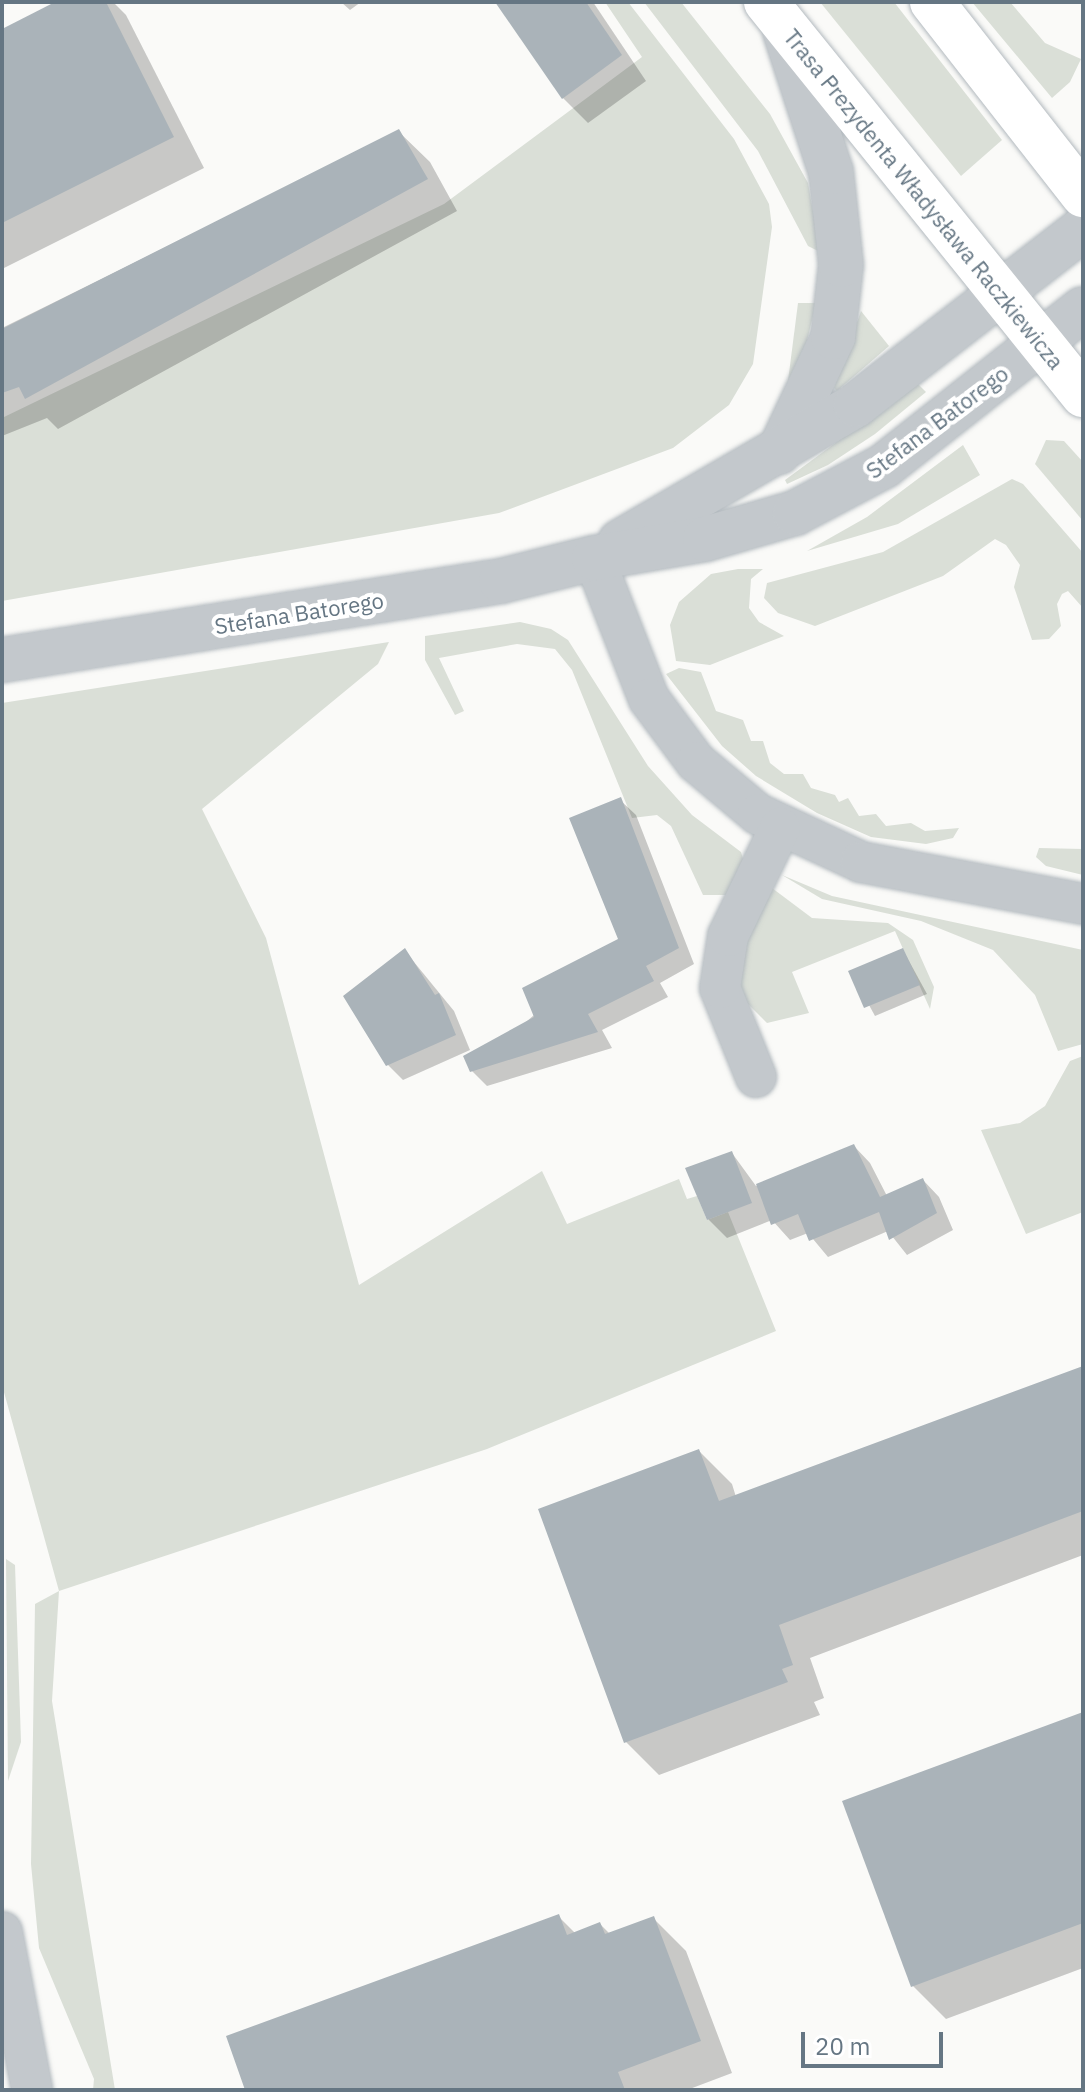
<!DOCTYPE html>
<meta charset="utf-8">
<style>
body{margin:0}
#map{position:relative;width:1085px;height:2092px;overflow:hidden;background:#fafaf8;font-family:"IBM Plex Sans",sans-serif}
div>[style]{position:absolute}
.green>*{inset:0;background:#dadfd7}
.shadow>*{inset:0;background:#0003}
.building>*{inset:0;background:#aab3b9}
.roads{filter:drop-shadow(0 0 2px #b3babf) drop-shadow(0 0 2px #b3babf)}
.minor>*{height:40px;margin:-20px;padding:0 20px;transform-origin:20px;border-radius:20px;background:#c3c8cc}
.tertiary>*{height:44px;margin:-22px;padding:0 22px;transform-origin:22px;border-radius:22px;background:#c3c8cc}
.secondary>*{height:44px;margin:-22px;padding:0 22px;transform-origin:22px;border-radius:22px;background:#fff}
span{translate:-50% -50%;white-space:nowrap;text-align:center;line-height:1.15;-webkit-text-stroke:8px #fff;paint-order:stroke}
.street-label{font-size:22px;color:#657683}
.frame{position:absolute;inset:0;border:4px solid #657683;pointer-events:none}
.scale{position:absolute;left:801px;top:2032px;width:142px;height:36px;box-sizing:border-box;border:4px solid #657683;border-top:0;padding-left:10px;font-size:24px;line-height:28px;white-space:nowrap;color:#657683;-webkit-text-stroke:6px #fff;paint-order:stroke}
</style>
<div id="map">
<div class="green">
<i style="clip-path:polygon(605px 2px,628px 2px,734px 139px,769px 204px,772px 227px,753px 364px,729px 405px,673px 448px,499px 513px,2px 601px,2px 418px,444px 204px,642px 57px)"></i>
<i style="clip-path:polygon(644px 2px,681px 2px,770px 114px,808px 183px,820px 252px,808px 246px,758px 151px)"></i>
<i style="clip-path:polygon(820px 2px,894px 2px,1002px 140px,961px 176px)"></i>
<i style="clip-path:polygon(972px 2px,1010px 2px,1045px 43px,1081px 59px,1070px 82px,1052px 98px)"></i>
<i style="clip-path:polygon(798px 303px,816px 303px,807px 341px,788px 381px)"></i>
<i style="clip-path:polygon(861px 311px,889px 346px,837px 391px,834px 388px)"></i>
<i style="clip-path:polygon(917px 383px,926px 392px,875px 434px,828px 465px,787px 484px,785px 480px)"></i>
<i style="clip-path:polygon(1046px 440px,1064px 441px,1083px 462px,1083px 521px,1035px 464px)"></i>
<i style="clip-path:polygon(963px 445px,980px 475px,898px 524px,807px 551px,867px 517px)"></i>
<i style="clip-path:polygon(1012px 479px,1023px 484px,1083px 553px,1083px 608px,1068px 591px,1062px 594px,1057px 604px,1061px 626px,1049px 639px,1032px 640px,1014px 587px,1020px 565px,1006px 545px,995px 539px,943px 576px,815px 626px,778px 613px,764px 598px,767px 583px,883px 552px)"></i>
<i style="clip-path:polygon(738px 569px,763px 569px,751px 579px,749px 608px,759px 622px,784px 636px,710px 665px,676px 661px,670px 625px,679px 602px,711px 574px)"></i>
<i style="clip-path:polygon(520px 622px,551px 629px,568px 640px,648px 766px,692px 815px,741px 852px,744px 862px,733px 895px,703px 895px,671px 826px,657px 815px,632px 818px,572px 670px,555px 649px,517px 644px,439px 658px,464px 711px,455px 715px,425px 660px,425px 636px)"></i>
<i style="clip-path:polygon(389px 642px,378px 664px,202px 809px,266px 938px,359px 1285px,542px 1171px,567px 1224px,679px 1179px,687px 1199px,697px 1196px,707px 1220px,728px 1212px,776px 1331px,487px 1449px,59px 1591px,52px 1701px,115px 2090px,93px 2090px,94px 2079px,39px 1948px,31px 1864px,35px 1604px,59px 1591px,2px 1385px,2px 703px)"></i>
<i style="clip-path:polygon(679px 668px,701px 672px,716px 711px,743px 720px,751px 741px,763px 741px,770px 763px,784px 774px,803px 774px,811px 788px,835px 795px,839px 802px,848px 798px,859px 816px,876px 814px,886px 826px,911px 823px,925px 831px,959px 828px,953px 838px,926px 844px,871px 837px,817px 813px,756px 776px,722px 746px,666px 674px)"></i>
<i style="clip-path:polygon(1039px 848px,1083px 849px,1083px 875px,1046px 866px,1036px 857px)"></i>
<i style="clip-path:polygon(782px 875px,832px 896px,1083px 950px,1083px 1044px,1058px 1051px,1035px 995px,993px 950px,921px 921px,822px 899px)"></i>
<i style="clip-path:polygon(768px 885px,812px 918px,888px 923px,913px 940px,934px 987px,930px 1009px,895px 931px,792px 972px,809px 1013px,767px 1023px,741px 997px,737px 946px)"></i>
<i style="clip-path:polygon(1083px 1056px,1083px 1212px,1026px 1234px,981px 1130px,1020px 1123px,1045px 1106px,1070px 1061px)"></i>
<i style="clip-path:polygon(6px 1559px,15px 1565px,21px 1742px,8px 1781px)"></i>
</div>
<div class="shadow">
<i style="clip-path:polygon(59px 2px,113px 2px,126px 15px,204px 168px,2px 269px,2px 31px)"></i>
<i style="clip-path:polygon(341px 2px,361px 2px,350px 10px)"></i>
<i style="clip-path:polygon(497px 2px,593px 2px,646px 81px,588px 123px,563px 98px)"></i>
<i style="clip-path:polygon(399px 132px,430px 162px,457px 211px,58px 429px,47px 418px,2px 436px,2px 328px)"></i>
<i style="clip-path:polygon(620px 800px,636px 815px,694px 964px,660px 983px,668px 997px,602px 1030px,612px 1048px,487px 1086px,471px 1070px,620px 940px)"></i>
<i style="clip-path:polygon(903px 950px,927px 994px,875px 1016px,851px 972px)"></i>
<i style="clip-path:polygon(405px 951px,454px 1011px,470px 1050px,403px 1080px,388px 1065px)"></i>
<i style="clip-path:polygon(854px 1146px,870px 1163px,887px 1196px,923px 1180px,939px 1197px,953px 1230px,907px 1255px,888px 1231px,828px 1257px,808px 1233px,790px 1240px,772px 1220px,727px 1238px,708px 1219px,732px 1153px,756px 1186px)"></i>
<i style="clip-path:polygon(1083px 1368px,1083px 1555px,810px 1658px,824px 1698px,814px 1702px,820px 1715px,659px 1775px,626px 1742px,699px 1451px,732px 1484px,736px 1497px)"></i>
<i style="clip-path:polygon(1083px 1714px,1083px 1968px,946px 2019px,913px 1986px)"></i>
<i style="clip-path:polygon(558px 1916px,576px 1934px,600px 1924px,610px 1934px,654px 1919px,686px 1951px,732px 2073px,687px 2090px,247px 2090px)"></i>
</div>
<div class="building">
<i style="clip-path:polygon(55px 2px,106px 2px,174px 137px,2px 223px,2px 29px)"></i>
<i style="clip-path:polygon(495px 2px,586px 2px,622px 55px,562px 99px)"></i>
<i style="clip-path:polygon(399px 129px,428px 179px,25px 399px,19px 387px,2px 393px,2px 329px)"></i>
<i style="clip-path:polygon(621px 797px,679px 948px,646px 966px,654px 981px,588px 1014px,598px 1032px,470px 1072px,463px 1056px,534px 1017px,522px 988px,618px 939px,569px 818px)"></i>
<i style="clip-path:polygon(405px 948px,435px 995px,439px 993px,456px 1035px,386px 1066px,343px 996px)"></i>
<i style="clip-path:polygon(903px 948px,920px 985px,864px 1008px,848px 971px)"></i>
<i style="clip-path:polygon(854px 1144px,880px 1197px,923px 1178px,937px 1213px,889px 1240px,879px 1212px,809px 1241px,798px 1214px,771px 1225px,756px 1184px)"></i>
<i style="clip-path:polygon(732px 1151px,752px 1203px,707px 1220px,685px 1168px)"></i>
<i style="clip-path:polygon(1083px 1366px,1083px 1511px,779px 1625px,793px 1665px,782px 1669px,788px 1682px,624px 1743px,538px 1509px,699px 1449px,719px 1501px)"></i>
<i style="clip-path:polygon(1083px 1712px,1083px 1923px,911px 1987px,842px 1801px)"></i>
<i style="clip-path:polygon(559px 1914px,567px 1935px,600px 1922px,605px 1934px,654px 1916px,701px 2041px,618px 2072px,625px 2090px,245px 2090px,226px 2036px)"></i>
</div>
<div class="roads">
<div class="minor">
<i style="left:594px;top:558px;width:151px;rotate:68.7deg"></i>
<i style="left:649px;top:699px;width:79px;rotate:53.3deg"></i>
<i style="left:696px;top:762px;width:81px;rotate:40deg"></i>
<i style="left:758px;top:814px;width:114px;rotate:25deg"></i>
<i style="left:861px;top:862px;width:226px;rotate:10.7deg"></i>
<i style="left:756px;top:1077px;width:96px;rotate:-112deg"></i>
<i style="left:720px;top:988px;width:53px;rotate:-81.3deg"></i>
<i style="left:728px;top:936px;width:120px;rotate:-64.3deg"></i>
<i style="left:2px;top:1932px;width:161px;rotate:79.2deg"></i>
</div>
<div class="tertiary">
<i style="left:779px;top:452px;width:127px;rotate:-64.8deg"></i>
<i style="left:833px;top:337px;width:72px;rotate:-83.7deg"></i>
<i style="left:841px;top:265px;width:94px;rotate:-96.1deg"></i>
<i style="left:831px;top:172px;width:151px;rotate:-108.1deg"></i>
<i style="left:620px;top:542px;width:273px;rotate:-30.1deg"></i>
<i style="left:856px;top:405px;width:287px;rotate:-37.8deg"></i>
<i style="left:2px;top:660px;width:505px;rotate:-9deg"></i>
<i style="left:501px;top:581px;width:96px;rotate:-13.9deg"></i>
<i style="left:594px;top:558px;width:113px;rotate:-9.7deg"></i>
<i style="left:705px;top:539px;width:94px;rotate:-16.1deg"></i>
<i style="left:795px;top:513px;width:101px;rotate:-27.8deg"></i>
<i style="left:884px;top:466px;width:253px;rotate:-38.3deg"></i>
</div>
<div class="secondary">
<i style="left:766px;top:2px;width:505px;rotate:51.11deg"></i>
<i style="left:932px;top:2px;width:245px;rotate:52deg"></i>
</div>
</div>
<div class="street-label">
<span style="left:924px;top:199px;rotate:51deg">Trasa Prezydenta Władysława Raczkiewicza</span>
<span style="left:937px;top:422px;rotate:-37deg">Stefana Batorego</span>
<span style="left:299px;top:613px;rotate:-9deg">Stefana Batorego</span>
</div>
<div class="frame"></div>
<div class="scale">20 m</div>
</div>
